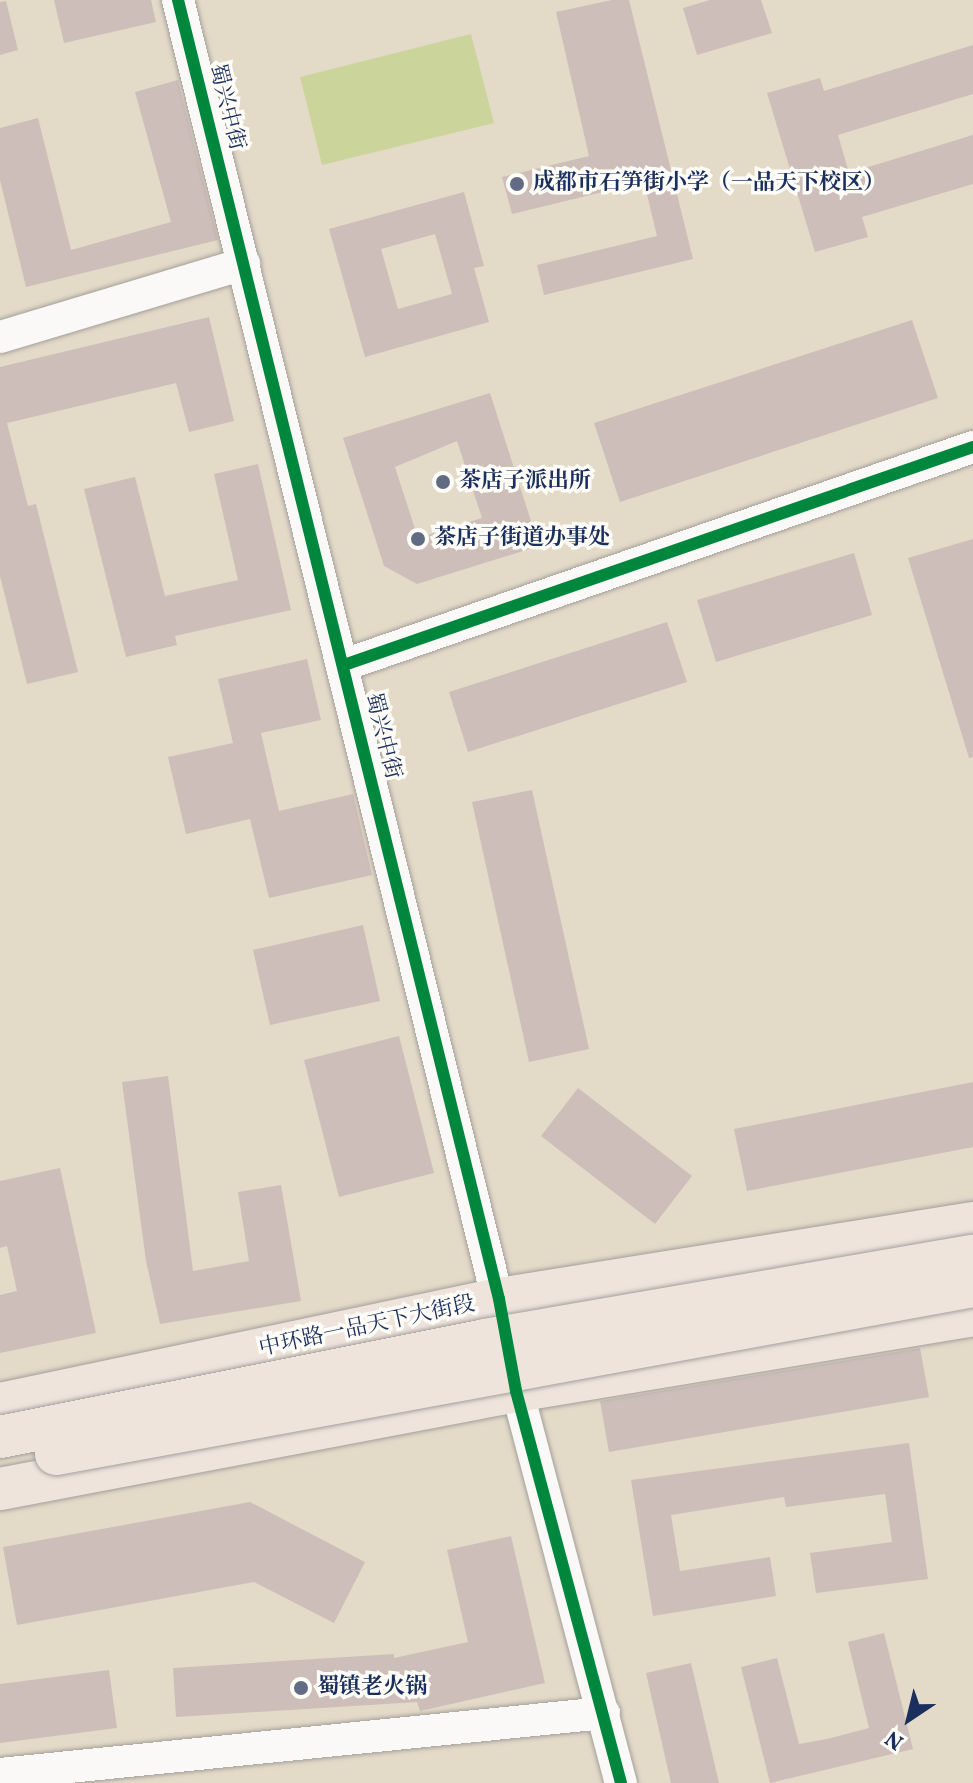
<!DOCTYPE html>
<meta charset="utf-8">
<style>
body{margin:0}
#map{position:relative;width:973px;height:1783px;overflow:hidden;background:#e4dac8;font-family:Vollkorn,"Noto Serif SC",serif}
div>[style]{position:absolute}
.green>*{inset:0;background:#cad49b}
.building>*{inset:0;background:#cdbeba}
.roads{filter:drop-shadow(0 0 2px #a3a09b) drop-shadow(0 0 2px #a3a09b)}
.minor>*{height:32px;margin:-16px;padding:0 16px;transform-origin:16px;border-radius:16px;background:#fbf9f7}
.major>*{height:42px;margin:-21px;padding:0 21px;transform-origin:21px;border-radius:21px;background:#eee4dc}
.bridges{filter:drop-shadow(0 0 2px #a3a09b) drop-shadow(0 0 2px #a3a09b)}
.major-bridge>*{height:42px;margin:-21px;padding:0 21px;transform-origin:21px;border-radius:21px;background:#eee4dc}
.cycleway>*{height:12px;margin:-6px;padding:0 6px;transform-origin:6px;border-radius:6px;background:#00873e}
.dots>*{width:22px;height:22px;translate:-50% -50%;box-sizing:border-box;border:4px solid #fdfcf7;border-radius:50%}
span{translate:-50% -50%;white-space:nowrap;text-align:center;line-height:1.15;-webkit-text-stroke:7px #fdfcf7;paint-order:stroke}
.street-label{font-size:22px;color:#1b2f5e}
.poi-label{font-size:22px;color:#1b2f5e;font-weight:700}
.left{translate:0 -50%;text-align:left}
.north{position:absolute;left:869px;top:1679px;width:80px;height:80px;-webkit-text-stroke:6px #fdfcf7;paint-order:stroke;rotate:215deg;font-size:22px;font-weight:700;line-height:32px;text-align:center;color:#1b2f5e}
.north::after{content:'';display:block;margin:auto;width:28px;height:36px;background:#1b2f5e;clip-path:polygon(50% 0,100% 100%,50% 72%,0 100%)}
</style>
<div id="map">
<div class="green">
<i style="clip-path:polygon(471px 34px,494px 123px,322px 165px,300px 77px)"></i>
</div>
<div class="building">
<i style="clip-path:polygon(54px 0,151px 0,156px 22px,64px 43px)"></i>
<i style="clip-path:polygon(612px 0,629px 0,693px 259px,544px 295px,537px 265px,657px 236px,644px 182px,512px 214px,502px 177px,589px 156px,556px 12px)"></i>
<i style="clip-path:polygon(710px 0,761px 0,772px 33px,697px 55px,683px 8px)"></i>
<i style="clip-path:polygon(6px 1px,18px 50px,0 55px,0 2px)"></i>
<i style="clip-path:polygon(973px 45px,973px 94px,838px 135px,849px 173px,973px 135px,973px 184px,862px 217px,868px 237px,815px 252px,767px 93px,820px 78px,824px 91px)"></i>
<i style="clip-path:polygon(178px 80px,218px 240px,26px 287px,0 180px,0 128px,38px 118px,71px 250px,171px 222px,135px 92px)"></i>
<i style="clip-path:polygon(evenodd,464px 192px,484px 266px,474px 268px,489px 322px,365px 357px,329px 229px,464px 192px,435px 234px,452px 294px,398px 309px,381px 249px,435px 234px)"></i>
<i style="clip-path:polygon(209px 317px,234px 421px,189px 432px,176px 383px,7px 423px,28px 506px,36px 504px,78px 672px,27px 684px,0 576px,0 367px)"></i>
<i style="clip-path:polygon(912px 320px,938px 398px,620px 502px,594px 423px)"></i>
<i style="clip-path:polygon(evenodd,490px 393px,539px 546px,417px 584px,384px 566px,343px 438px,490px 393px,457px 441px,482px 518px,418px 538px,395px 467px,457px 441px)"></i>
<i style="clip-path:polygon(258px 464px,291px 610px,175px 636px,177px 645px,126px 657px,84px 489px,135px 477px,165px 596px,238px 580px,214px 474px)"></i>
<i style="clip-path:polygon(973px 539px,973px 757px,969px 758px,908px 558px)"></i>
<i style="clip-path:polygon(854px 553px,872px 615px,716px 662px,697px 600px)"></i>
<i style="clip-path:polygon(667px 622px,687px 682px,468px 752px,449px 692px)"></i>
<i style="clip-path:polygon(307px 659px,321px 720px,261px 733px,279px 811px,353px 794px,372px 875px,269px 898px,250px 819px,186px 834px,168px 757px,233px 743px,218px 679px)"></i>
<i style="clip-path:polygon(532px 790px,589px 1049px,529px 1062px,472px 802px)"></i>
<i style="clip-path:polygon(363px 925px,380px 1001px,270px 1025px,253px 950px)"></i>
<i style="clip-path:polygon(399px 1036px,434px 1173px,339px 1197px,304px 1060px)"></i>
<i style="clip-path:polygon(168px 1076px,193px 1271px,249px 1261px,238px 1192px,281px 1185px,301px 1301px,160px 1324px,146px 1261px,122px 1082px)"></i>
<i style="clip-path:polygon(973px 1082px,973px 1147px,747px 1191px,734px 1129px)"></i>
<i style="clip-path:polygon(578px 1088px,692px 1176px,655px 1224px,541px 1136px)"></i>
<i style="clip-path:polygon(60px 1168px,96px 1333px,0 1353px,0 1295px,17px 1291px,7px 1246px,0 1248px,0 1181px)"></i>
<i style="clip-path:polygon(920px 1348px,929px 1397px,609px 1452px,600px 1401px)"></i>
<i style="clip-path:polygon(909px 1443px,928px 1579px,816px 1593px,810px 1553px,892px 1542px,885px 1494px,786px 1507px,784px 1497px,671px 1515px,680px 1571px,770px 1557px,776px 1596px,653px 1616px,631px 1480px)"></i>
<i style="clip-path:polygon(250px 1502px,365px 1562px,334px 1623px,254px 1582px,17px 1625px,3px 1547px)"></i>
<i style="clip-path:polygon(511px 1536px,545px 1683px,420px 1711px,417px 1702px,176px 1717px,173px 1668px,394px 1654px,394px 1658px,468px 1642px,447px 1550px)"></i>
<i style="clip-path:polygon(884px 1633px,913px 1749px,770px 1783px,741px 1667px,777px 1658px,799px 1744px,827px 1739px,869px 1728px,848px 1642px)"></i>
<i style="clip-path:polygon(691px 1663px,719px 1783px,671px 1783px,646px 1673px)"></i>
<i style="clip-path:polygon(109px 1670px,117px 1728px,0 1743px,0 1684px)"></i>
</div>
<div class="roads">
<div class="minor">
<i style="left:178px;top:0;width:1360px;rotate:76.18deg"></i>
<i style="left:0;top:337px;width:255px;rotate:-16.7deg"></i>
<i style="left:344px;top:665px;width:666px;rotate:-19.12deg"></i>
<i style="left:512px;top:1371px;width:426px;rotate:75.2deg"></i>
<i style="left:0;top:1774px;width:607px;rotate:-5.77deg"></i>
</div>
<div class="major">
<i style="left:0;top:1404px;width:510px;rotate:-11.88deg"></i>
<i style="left:499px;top:1299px;width:480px;rotate:-9.1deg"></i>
<i style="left:0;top:1489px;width:525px;rotate:-10.75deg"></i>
<i style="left:516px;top:1391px;width:463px;rotate:-9.4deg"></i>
</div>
</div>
<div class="bridges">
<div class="major-bridge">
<i style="left:0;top:1437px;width:495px;rotate:-11.3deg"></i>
<i style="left:485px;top:1340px;width:495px;rotate:-9.8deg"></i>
<i style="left:56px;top:1454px;width:932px;rotate:-10.38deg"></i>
</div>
</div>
<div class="cycleway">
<i style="left:178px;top:0;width:1338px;rotate:76.12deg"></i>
<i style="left:499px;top:1299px;width:94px;rotate:79.5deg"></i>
<i style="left:516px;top:1391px;width:406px;rotate:75deg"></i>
<i style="left:344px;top:665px;width:666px;rotate:-19.12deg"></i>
</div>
<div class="dots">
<i style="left:517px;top:184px;background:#616b83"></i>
<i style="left:443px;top:482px;background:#616b83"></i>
<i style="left:418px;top:539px;background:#616b83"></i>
<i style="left:301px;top:1688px;background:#616b83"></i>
</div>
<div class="street-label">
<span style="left:226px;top:107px;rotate:76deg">蜀兴中街</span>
<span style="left:382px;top:736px;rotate:76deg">蜀兴中街</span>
<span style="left:367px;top:1327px;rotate:-12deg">中环路一品天下大街段</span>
</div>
<div class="poi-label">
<span class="left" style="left:533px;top:184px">成都市石笋街小学（一品天下校区）</span>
<span class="left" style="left:459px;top:482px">茶店子派出所</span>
<span class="left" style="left:434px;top:539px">茶店子街道办事处</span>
<span class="left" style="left:317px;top:1688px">蜀镇老火锅</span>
</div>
<div class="north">N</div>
</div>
